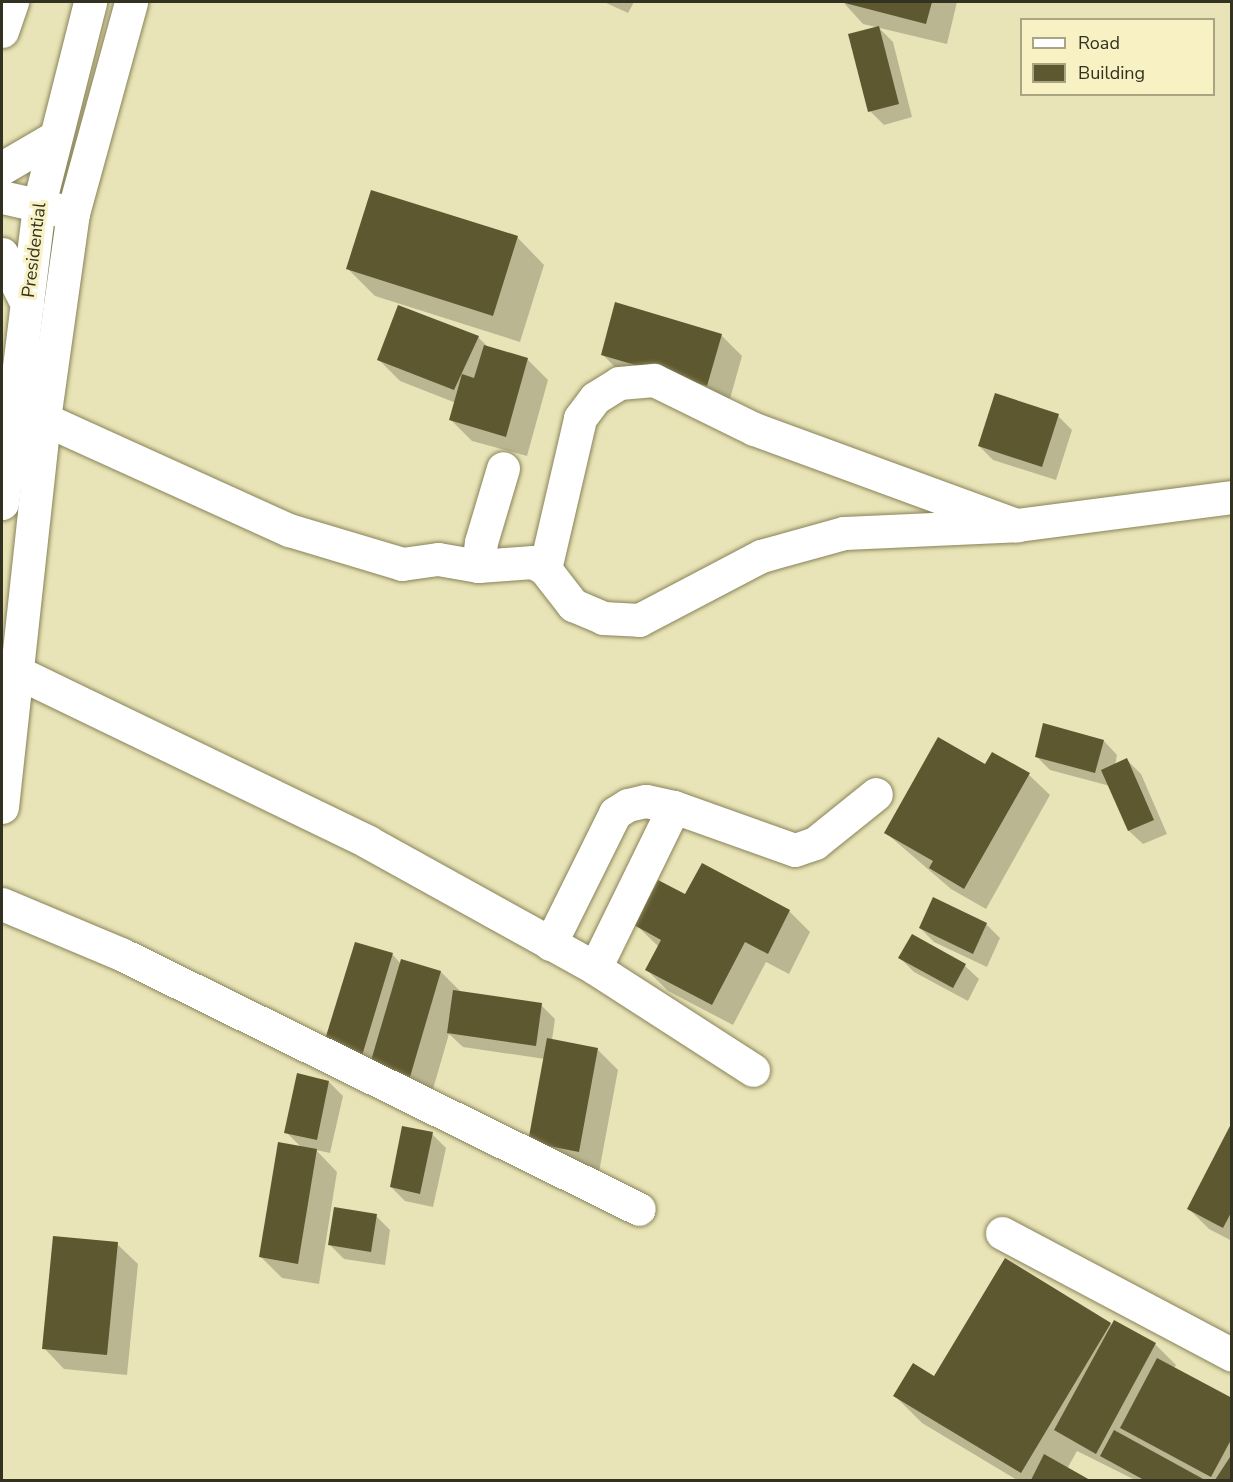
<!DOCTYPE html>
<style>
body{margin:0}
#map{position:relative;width:1233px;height:1482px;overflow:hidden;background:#e9e4b7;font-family:"Nunito Sans",sans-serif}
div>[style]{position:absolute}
.shadow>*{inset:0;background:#0003}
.building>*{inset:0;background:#5e5830}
.roads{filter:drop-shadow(0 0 2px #888359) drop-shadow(0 0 2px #888359)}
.minor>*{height:33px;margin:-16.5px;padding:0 16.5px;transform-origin:16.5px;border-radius:16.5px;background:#fff}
.major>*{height:33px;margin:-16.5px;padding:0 16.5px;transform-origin:16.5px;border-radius:16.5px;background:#fff}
span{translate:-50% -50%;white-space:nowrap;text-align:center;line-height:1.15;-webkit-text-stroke:6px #f7f1c4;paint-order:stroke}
.street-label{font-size:18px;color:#33311f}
.frame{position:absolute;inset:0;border:3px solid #33311f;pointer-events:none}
.legend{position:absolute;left:1020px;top:18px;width:195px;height:78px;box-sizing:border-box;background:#f7f1c4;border:2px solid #a9a482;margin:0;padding:8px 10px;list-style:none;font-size:18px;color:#33311f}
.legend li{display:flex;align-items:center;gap:12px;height:30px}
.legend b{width:30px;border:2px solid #a9a482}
</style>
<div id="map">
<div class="shadow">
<i style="clip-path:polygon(604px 2px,634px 2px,628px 13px)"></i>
<i style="clip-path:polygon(843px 2px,957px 2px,947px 44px,863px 24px)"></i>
<i style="clip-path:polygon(879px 28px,893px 42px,912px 117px,884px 125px,870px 111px)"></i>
<i style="clip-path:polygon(517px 237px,544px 265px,520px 342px,375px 296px,348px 269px)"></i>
<i style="clip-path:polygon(721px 335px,742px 356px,728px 406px,623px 375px,602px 354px)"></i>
<i style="clip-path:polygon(478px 337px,489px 348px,527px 359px,548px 380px,527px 456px,472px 441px,451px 420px,456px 403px,400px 381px,379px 360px)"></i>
<i style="clip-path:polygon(1058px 416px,1072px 430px,1056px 480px,993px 460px,979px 446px)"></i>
<i style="clip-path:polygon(1104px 741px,1117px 755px,1115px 766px,1127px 760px,1141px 774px,1167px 834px,1143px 844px,1129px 831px,1110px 786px,1050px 770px,1036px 756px)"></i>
<i style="clip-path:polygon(985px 766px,1029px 775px,1050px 795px,986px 909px,951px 889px,886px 833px)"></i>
<i style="clip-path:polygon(702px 865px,789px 911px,810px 932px,789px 974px,766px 962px,733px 1025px,668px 991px,647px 970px,659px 947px,636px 925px,686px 896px)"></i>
<i style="clip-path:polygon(986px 924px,1000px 938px,987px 967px,934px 942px,920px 928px)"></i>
<i style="clip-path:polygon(356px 943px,393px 955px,401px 964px,441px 972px,462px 993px,541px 1005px,555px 1019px,552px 1040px,597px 1049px,618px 1070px,599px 1172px,530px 1141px,545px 1059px,463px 1047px,449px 1034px,431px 1096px,345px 1067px)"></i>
<i style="clip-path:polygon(900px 958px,965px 966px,979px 979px,968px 1001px,914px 972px)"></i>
<i style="clip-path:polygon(329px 1082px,343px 1096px,330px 1153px,316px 1150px,337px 1172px,319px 1284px,282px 1278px,261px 1257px,302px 1148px,286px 1132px)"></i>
<i style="clip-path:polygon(1232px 1125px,1232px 1241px,1209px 1229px,1188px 1208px)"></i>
<i style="clip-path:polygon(432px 1134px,446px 1148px,433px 1207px,405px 1201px,391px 1187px)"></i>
<i style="clip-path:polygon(376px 1216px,390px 1230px,385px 1265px,344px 1259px,330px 1245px)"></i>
<i style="clip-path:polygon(117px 1244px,138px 1264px,127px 1375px,64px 1369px,44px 1348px)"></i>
<i style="clip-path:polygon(1110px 1324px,1155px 1344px,1176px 1365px,1174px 1368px,1232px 1399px,1232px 1480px,1135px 1480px,1077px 1451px,1067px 1469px,1087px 1480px,1017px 1480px,922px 1423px,895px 1396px,935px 1378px)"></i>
</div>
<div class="building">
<i style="clip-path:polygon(841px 2px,932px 2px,926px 24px)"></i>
<i style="clip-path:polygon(879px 26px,899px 104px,868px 112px,848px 34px)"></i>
<i style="clip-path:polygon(371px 190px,518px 236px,493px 316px,346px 269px)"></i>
<i style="clip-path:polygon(615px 302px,722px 334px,707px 386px,601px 355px)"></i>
<i style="clip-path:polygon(398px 305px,479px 336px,454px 390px,377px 360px)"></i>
<i style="clip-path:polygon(484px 345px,528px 358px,506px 437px,449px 420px,462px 374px,474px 378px)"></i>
<i style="clip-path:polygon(995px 393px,1059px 414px,1042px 467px,978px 446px)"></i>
<i style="clip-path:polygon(1043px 723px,1104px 740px,1095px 773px,1035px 757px)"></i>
<i style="clip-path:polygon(938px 737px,985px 764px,992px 752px,1030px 773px,964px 889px,929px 868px,933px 861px,884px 833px)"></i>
<i style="clip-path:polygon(1127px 758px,1154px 820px,1128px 831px,1101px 770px)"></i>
<i style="clip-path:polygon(702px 863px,790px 910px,768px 954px,745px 942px,712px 1005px,645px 970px,661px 940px,634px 925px,658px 880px,685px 894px)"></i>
<i style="clip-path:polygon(933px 897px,987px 923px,973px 954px,919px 928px)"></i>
<i style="clip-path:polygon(912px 934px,966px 964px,953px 988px,898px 958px)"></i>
<i style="clip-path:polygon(355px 942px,393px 953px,361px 1059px,323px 1046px)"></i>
<i style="clip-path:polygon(401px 959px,441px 971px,410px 1077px,370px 1064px)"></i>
<i style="clip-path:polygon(453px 990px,542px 1003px,536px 1046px,447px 1033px)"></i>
<i style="clip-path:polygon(547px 1038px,598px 1048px,579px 1152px,528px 1142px)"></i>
<i style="clip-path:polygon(297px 1073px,329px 1081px,317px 1140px,284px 1133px)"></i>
<i style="clip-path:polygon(1232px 1122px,1232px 1211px,1223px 1228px,1187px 1209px)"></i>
<i style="clip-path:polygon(402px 1126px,433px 1132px,420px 1194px,390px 1187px)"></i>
<i style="clip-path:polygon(278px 1142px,317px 1149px,298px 1264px,259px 1257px)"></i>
<i style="clip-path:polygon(334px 1207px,377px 1214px,371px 1252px,328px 1245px)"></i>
<i style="clip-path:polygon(53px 1236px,118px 1242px,107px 1355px,42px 1349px)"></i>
<i style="clip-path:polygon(1005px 1258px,1111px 1323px,1021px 1473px,893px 1396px,913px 1363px,934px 1376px)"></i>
<i style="clip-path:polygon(1114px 1320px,1156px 1343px,1096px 1454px,1054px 1430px)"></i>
<i style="clip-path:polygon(1157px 1358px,1232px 1398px,1232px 1438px,1211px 1477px,1120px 1428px)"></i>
<i style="clip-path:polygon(1114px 1430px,1205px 1480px,1144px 1480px,1100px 1456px)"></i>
<i style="clip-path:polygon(1044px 1454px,1090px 1480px,1031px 1480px)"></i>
<i style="clip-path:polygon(1232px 1454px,1232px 1480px,1215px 1480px)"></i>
</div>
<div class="roads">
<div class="minor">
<i style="left:2px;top:31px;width:31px;rotate:-71deg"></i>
<i style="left:2px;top:197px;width:73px;rotate:12.7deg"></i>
<i style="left:44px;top:419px;width:269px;rotate:24.4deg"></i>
<i style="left:289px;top:530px;width:118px;rotate:16.7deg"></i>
<i style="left:402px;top:564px;width:36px;rotate:-8deg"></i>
<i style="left:438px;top:559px;width:41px;rotate:9.9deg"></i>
<i style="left:478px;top:566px;width:55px;rotate:-4.2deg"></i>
<i style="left:533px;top:562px;width:14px;rotate:30deg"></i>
<i style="left:545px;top:569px;width:46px;rotate:52.1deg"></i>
<i style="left:573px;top:605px;width:33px;rotate:23deg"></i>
<i style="left:603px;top:618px;width:36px;rotate:3deg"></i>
<i style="left:639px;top:620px;width:138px;rotate:-27.7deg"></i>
<i style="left:761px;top:556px;width:86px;rotate:-15.5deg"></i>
<i style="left:844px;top:533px;width:173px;rotate:-2.6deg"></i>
<i style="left:478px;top:566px;width:24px;rotate:-83deg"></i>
<i style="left:481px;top:542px;width:77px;rotate:-73.4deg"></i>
<i style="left:545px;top:569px;width:155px;rotate:-76.9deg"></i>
<i style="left:580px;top:418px;width:25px;rotate:-53deg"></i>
<i style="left:595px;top:398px;width:28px;rotate:-32deg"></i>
<i style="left:619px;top:383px;width:35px;rotate:-5deg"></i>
<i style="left:654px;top:380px;width:111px;rotate:26.1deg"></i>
<i style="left:754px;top:429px;width:280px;rotate:20.1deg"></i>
<i style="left:1017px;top:525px;width:217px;rotate:-7.4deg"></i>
<i style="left:17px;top:672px;width:390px;rotate:25.8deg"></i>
<i style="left:368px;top:842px;width:260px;rotate:29deg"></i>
<i style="left:595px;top:968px;width:188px;rotate:32.8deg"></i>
<i style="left:2px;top:904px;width:129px;rotate:22.8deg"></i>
<i style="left:121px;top:954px;width:577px;rotate:26.21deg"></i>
<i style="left:550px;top:944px;width:146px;rotate:-63.6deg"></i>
<i style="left:615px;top:813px;width:15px;rotate:-32deg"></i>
<i style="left:628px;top:805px;width:18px;rotate:-13deg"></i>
<i style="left:646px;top:801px;width:29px;rotate:12deg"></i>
<i style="left:674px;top:807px;width:128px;rotate:19.6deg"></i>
<i style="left:795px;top:850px;width:21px;rotate:-19deg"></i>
<i style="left:815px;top:843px;width:78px;rotate:-38.8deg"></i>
<i style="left:595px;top:968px;width:179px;rotate:-63.9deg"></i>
<i style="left:1002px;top:1233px;width:260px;rotate:27.9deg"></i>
</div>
<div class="major">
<i style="left:2px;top:168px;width:61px;rotate:-30.3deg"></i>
<i style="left:2px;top:254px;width:56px;rotate:63.4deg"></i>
<i style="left:2px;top:503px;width:301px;rotate:-82.9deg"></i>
<i style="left:39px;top:204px;width:208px;rotate:-75.8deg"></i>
<i style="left:2px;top:807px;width:390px;rotate:-83.8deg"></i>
<i style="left:44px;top:419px;width:208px;rotate:-82deg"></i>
<i style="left:73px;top:213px;width:219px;rotate:-74.6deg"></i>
</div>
</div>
<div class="street-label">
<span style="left:34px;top:250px;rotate:-83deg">Presidential</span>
</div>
<div class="frame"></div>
<ul class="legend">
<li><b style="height:8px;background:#fff"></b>Road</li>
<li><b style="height:16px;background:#5e5830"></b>Building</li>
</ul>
</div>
